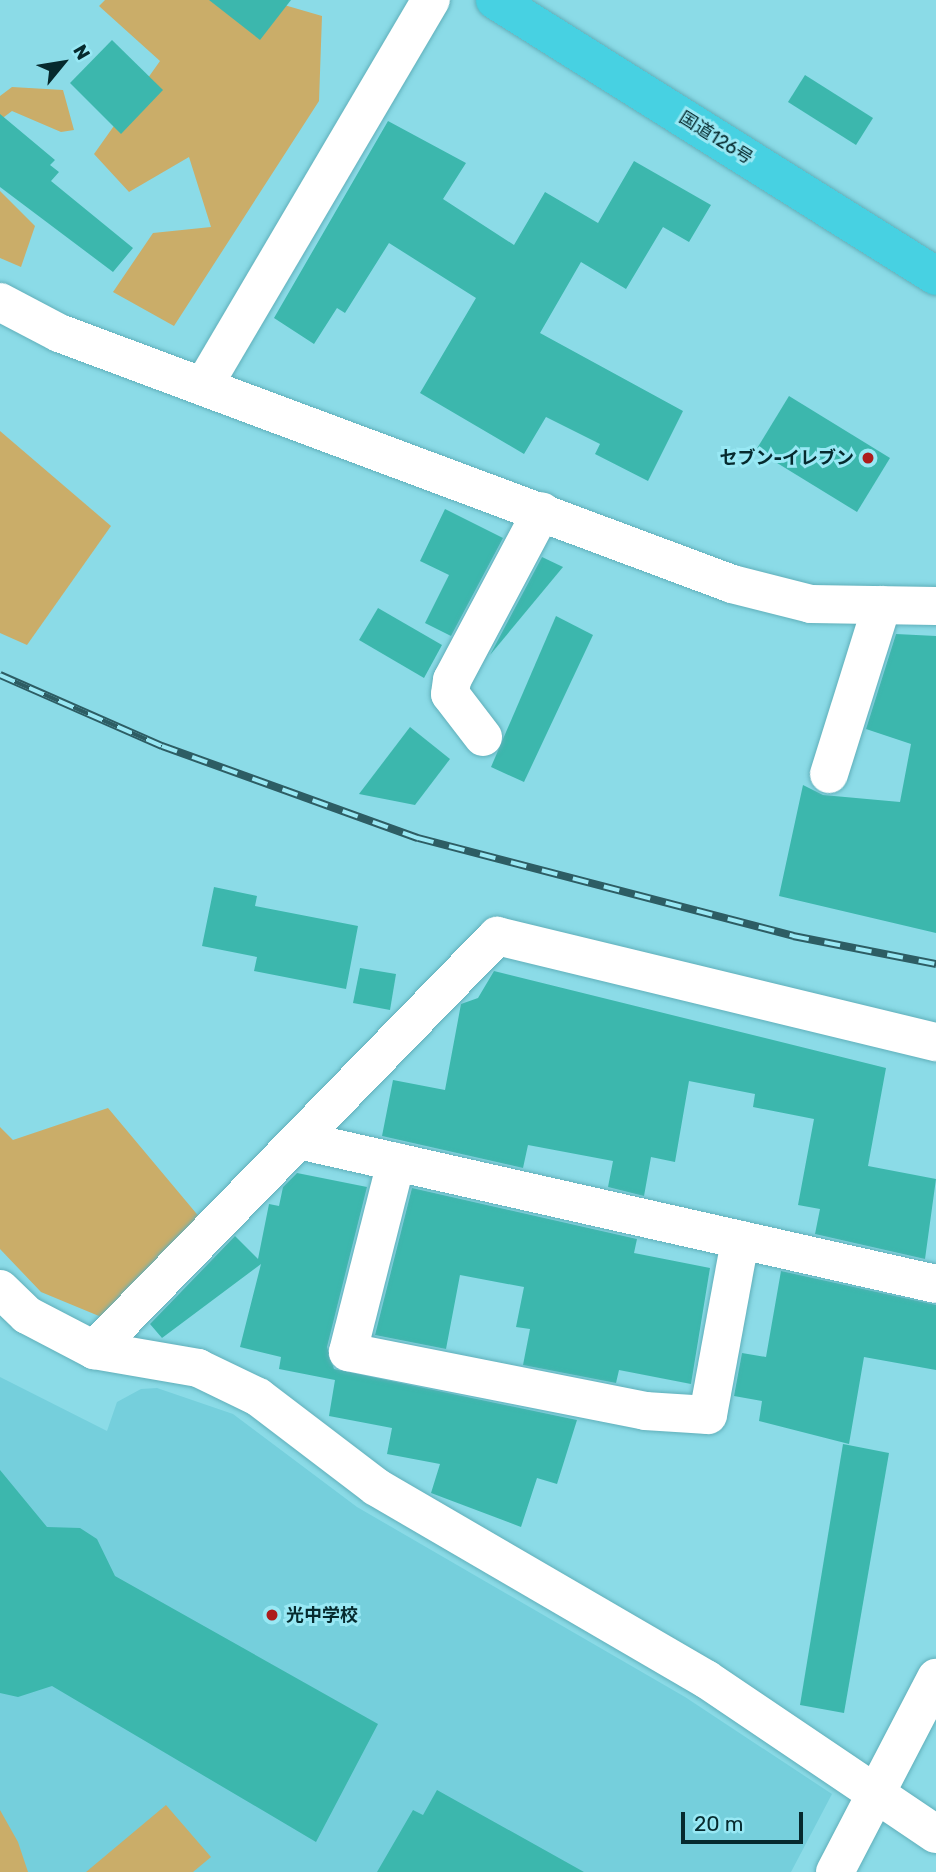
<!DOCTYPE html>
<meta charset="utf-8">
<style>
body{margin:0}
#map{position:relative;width:936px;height:1872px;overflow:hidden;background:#8bdbe7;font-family:Rubik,"Noto Sans JP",sans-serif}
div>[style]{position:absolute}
.built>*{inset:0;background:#75cfdc}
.green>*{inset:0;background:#caad69}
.building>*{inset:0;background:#3cb7ad}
.roads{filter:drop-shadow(0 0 2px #60afba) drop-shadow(0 0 2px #60afba)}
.minor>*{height:38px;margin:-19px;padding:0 19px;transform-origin:19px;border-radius:19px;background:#fff}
.highway>*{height:38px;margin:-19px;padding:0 19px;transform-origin:19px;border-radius:19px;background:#47d1e2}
.rail>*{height:8px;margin-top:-4px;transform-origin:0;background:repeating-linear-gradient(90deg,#98e8f4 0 16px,#2d5d64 0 32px);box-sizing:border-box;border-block:2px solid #2d5d64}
.dots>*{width:19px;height:19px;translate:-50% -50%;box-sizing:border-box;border:4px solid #98e8f4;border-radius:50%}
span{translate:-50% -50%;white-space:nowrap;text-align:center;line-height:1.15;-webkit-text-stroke:6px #98e8f4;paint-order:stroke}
.street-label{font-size:18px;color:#062a2e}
.poi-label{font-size:18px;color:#062a2e;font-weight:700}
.right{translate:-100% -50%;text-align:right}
.left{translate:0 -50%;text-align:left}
.north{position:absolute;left:28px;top:28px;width:70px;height:70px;-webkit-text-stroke:5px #98e8f4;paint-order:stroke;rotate:60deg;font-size:19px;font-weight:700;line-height:28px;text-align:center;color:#062a2e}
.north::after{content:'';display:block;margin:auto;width:24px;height:32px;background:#062a2e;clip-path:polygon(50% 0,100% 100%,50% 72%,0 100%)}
.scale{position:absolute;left:681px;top:1812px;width:122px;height:32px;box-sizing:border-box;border:4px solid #062a2e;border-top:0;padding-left:9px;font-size:21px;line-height:24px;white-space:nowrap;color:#062a2e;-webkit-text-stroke:5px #98e8f4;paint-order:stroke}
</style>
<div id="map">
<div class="built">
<i style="clip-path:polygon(0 1377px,107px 1431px,117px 1402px,141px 1389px,157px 1388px,233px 1414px,357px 1507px,685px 1697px,832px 1794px,791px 1872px,0 1872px)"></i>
</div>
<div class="green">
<i style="clip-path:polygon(105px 0,267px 0,322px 16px,319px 101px,174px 326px,113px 292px,153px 233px,211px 227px,189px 157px,129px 192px,94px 154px,160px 61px,99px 6px)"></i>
<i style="clip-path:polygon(12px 87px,63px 90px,74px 130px,61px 132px,12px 111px,0 120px,0 96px)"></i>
<i style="clip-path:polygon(0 191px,35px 226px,21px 267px,0 258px)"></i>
<i style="clip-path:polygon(0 431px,111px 526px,27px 645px,0 633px)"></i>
<i style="clip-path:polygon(108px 1108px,201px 1219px,111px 1321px,41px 1292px,0 1249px,0 1127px,13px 1140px)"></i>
<i style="clip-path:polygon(166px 1805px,211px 1857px,193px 1872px,86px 1872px)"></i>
<i style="clip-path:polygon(0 1810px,18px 1842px,28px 1872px,0 1872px)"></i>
</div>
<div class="building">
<i style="clip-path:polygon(209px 0,291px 0,260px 40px)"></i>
<i style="clip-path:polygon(112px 40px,163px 90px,121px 134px,70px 83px)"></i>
<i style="clip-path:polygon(805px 75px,873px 118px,856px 145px,788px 102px)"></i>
<i style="clip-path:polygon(0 114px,55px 160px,50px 165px,59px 172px,51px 181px,133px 248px,113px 272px,0 187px)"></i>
<i style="clip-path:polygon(388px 121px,466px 163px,443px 199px,514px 245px,545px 192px,598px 223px,634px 161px,711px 205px,689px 242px,663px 227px,626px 289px,581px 262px,540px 333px,683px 411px,648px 481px,595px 454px,600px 444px,546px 417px,524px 454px,420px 393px,476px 298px,389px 243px,345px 313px,337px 308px,314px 344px,274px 318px)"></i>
<i style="clip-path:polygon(789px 396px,890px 458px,857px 512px,756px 450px)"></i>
<i style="clip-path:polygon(445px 509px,503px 538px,451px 636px,425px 623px,449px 575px,420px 561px)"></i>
<i style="clip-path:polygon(542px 557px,563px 567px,490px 655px)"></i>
<i style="clip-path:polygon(378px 608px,442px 645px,424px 678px,359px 640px)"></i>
<i style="clip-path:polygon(556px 616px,593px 635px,524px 782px,491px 767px)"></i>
<i style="clip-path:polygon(896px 634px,936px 636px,936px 933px,779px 896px,803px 785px,823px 795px,900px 802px,911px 744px,866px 729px)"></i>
<i style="clip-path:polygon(410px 727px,450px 759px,415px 805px,359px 794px)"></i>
<i style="clip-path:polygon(214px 887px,257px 896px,255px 906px,358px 926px,346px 989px,254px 971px,257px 957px,202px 946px)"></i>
<i style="clip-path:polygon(360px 968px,396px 974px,390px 1010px,353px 1003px)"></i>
<i style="clip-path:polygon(494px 971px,886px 1068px,868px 1166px,936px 1179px,925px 1259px,815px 1234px,820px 1209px,798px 1205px,814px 1119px,753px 1107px,755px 1094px,689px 1081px,675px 1162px,651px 1157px,644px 1196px,608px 1187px,613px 1161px,528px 1145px,523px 1168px,382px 1136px,393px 1080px,445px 1090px,461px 1004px,478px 998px)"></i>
<i style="clip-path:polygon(297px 1173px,367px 1187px,327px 1347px,334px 1369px,577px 1420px,557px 1484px,537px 1478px,521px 1527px,431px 1493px,440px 1464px,387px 1454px,392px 1428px,329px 1416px,335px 1380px,279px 1369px,281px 1357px,240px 1347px,261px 1264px,162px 1338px,150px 1324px,235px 1236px,258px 1259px,269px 1204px,279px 1206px,283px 1187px)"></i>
<i style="clip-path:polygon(412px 1188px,637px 1239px,634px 1253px,710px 1268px,691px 1384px,619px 1370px,616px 1383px,523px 1365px,530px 1329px,516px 1327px,524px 1287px,460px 1275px,446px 1349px,375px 1335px)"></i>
<i style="clip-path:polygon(781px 1271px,936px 1305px,936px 1370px,864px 1357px,849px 1444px,759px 1421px,762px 1401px,734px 1396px,742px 1353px,766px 1357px)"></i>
<i style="clip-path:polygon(843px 1444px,889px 1453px,844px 1713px,800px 1705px)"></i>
<i style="clip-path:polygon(0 1470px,47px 1527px,80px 1528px,97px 1539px,115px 1576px,378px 1724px,316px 1842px,52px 1686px,18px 1697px,0 1693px)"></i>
<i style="clip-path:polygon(437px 1790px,584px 1872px,377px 1872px,413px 1810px,423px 1815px)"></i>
</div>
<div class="roads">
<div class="minor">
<i style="left:0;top:302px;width:67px;rotate:27.7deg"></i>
<i style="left:59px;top:333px;width:718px;rotate:20.45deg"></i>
<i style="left:732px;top:584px;width:81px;rotate:14.2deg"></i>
<i style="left:811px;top:604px;width:125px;rotate:0.9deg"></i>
<i style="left:204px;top:385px;width:447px;rotate:-59.5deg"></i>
<i style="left:483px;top:737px;width:54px;rotate:-127.5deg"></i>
<i style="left:450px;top:694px;width:14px;rotate:-82deg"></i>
<i style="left:452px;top:680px;width:191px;rotate:-62deg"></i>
<i style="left:829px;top:774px;width:177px;rotate:-72.6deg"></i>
<i style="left:303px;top:1141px;width:649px;rotate:12.73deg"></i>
<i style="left:396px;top:1162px;width:196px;rotate:104.2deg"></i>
<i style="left:348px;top:1352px;width:303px;rotate:11.2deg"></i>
<i style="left:645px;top:1411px;width:63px;rotate:3.6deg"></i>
<i style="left:708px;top:1415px;width:178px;rotate:-79.6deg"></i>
<i style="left:0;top:1289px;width:37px;rotate:44deg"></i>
<i style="left:27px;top:1315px;width:76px;rotate:27.6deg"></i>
<i style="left:94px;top:1350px;width:106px;rotate:9.8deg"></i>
<i style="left:198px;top:1368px;width:67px;rotate:25.8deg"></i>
<i style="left:258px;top:1397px;width:148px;rotate:37.3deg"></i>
<i style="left:376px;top:1487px;width:382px;rotate:30.2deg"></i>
<i style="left:706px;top:1679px;width:277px;rotate:34deg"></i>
<i style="left:94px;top:1350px;width:578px;rotate:-45.77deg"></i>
<i style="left:497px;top:936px;width:452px;rotate:13.6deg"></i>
<i style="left:835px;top:1872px;width:219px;rotate:-62.5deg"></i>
</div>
<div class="highway">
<i style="left:495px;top:0;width:520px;rotate:32.04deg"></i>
</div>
</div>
<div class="rail">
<i style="left:0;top:675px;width:177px;rotate:23.7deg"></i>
<i style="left:162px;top:746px;width:272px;rotate:19.8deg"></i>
<i style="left:418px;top:838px;width:388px;rotate:14.6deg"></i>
<i style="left:793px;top:936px;width:146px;rotate:11.1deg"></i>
</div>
<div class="dots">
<i style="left:868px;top:458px;background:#ad1c1c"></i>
<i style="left:272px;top:1615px;background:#ad1c1c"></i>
</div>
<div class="street-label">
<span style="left:716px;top:138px;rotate:32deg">国道126号</span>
</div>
<div class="poi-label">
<span class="right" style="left:854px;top:458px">セブン-イレブン</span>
<span class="left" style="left:286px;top:1615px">光中学校</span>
</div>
<div class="north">N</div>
<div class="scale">20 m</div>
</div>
